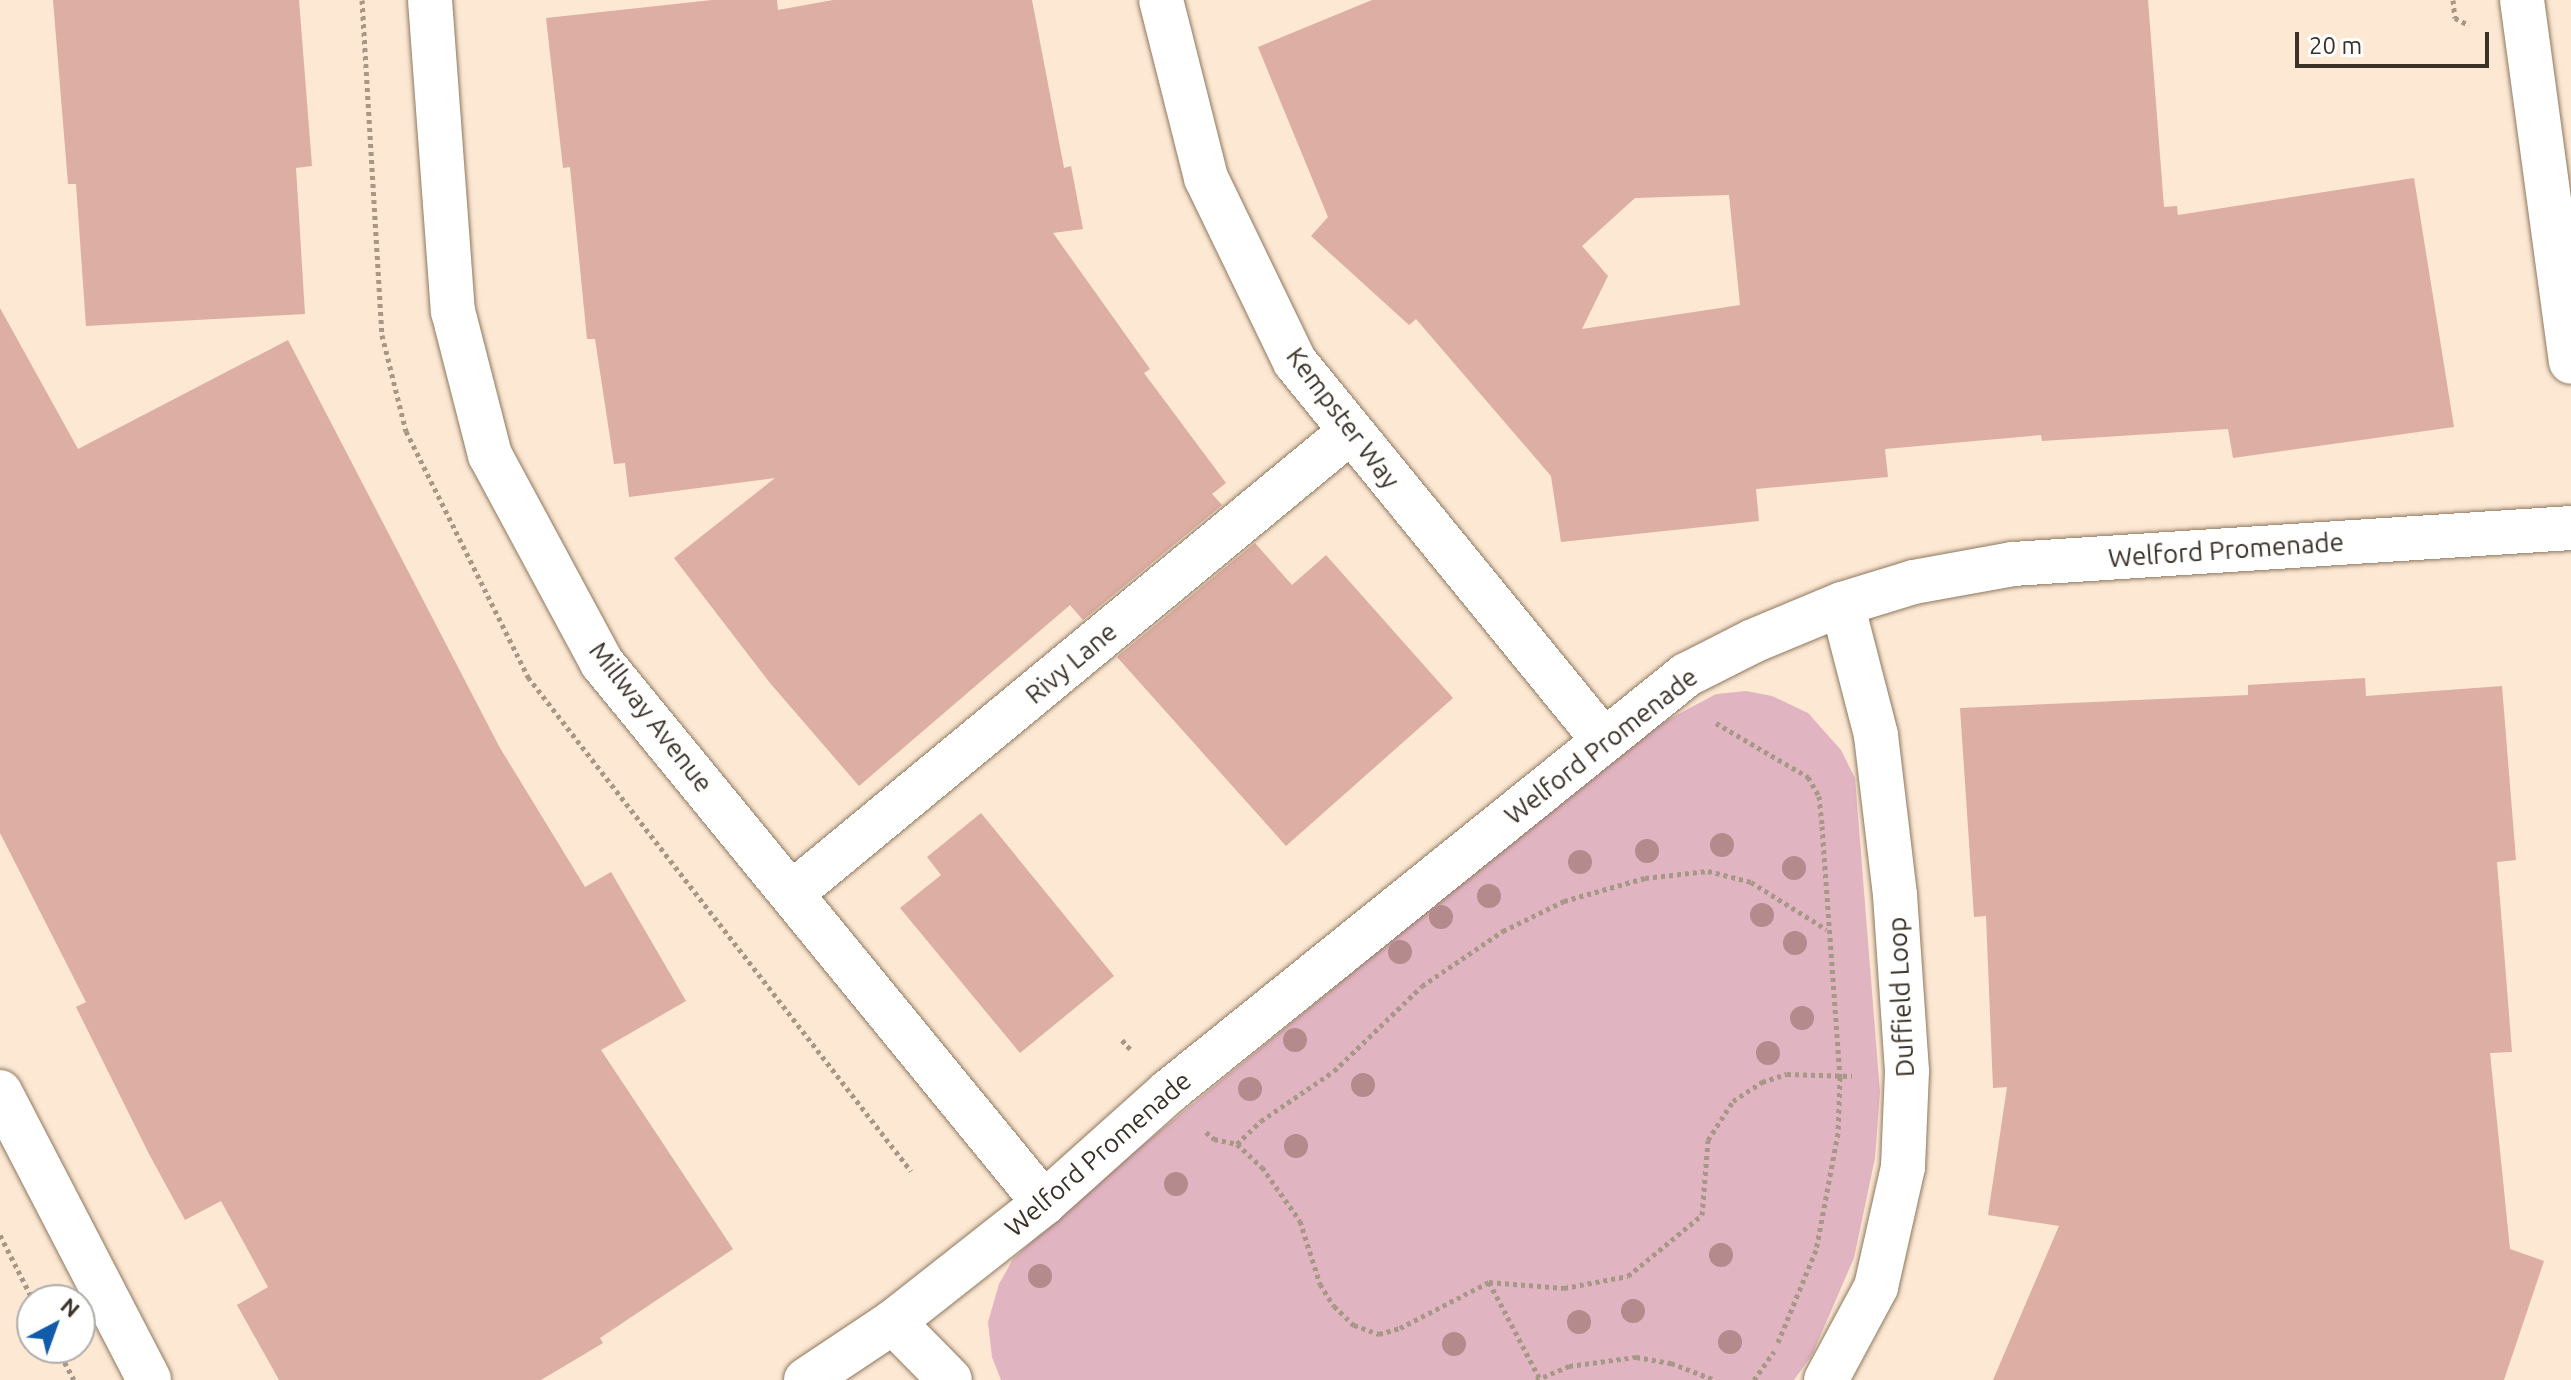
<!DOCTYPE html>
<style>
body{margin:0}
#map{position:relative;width:2571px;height:1380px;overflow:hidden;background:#fce8d3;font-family:Ubuntu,sans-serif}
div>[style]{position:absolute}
.green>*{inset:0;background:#e1b4c2}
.building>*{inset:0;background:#ddaea3}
.path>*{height:5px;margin-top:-2.5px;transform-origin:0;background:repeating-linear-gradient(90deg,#a69786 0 4px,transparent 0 8px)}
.roads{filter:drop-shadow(0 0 2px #8f7860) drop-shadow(0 0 2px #8f7860)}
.street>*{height:44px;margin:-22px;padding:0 22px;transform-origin:22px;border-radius:22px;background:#fff}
.trees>*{width:24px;height:24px;margin:-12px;border-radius:50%;background:#b48a8d}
span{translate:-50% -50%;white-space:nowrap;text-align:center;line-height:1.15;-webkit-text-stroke:8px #fff;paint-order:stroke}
.street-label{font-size:26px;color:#3b3227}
.north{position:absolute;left:16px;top:1284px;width:80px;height:80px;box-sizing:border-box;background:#fff;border:2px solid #b1ada9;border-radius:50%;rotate:41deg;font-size:22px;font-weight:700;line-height:32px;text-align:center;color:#3b3227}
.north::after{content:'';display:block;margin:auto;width:28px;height:36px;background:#105baa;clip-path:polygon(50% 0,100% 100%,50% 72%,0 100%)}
.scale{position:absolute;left:2295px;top:32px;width:194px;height:36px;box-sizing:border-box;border:4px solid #3b3227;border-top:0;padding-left:10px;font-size:24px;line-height:28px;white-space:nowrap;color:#3b3227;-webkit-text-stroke:6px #fff;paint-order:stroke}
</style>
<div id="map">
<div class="green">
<i style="clip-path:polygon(1746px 691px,1772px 696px,1808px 713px,1841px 750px,1855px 778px,1880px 1092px,1875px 1158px,1854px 1258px,1812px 1355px,1794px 1380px,1001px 1380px,992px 1357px,988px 1322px,999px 1284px,1013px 1259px,1077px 1199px,1645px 732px,1716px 694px)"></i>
</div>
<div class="building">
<i style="clip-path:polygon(53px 0,299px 0,312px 166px,296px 168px,305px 314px,86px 326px,76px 184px,68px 184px)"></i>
<i style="clip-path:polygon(712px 0,777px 0,778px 10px,833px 0,1032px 0,1064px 168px,1071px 166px,1083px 229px,1053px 233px,1150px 369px,1144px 373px,1226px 483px,1212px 494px,1222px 505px,1083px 620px,1070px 605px,859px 786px,770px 683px,674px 558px,775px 478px,629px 497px,625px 463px,614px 464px,595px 339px,587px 339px,570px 167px,563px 168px,546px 18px)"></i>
<i style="clip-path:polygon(evenodd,1372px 0,2148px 0,2164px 207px,2177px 206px,2178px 215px,2414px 178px,2454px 427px,2233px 458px,2228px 429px,2042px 441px,2041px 435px,1885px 449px,1888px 477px,1756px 489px,1759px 521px,1561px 542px,1551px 476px,1416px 319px,1409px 325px,1311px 236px,1328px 217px,1258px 47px,1372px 0,1729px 195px,1740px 305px,1582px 329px,1608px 276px,1582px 246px,1635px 198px,1729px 195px)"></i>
<i style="clip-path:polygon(0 308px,78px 449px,288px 340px,500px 748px,585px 887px,611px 872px,686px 1001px,601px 1050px,733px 1249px,600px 1338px,603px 1343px,541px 1380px,279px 1380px,237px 1305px,268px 1287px,221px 1201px,185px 1220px,149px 1154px,76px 1007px,86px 1002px,0 833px)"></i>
<i style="clip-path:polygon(1255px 543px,1292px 585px,1326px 555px,1453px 698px,1286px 846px,1117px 657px)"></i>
<i style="clip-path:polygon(2365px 678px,2366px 696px,2502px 686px,2516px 860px,2497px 862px,2512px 1052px,2490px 1053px,2510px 1249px,2544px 1261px,2504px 1380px,1993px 1380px,2059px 1226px,1988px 1215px,2007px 1087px,1993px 1088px,1986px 916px,1974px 917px,1960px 708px,2248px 695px,2248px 685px)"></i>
<i style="clip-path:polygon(981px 813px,1114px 976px,1020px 1053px,900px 908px,941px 875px,927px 857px)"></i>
</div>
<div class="path">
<i style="left:362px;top:0;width:336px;rotate:86.6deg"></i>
<i style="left:382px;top:335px;width:99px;rotate:76deg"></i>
<i style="left:406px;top:431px;width:275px;rotate:63.6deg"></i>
<i style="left:528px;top:677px;width:625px;rotate:52.21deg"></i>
<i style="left:2453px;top:0;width:18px;rotate:84deg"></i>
<i style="left:2455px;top:18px;width:16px;rotate:27deg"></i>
<i style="left:1716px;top:723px;width:107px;rotate:30.4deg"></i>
<i style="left:1808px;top:777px;width:22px;rotate:60deg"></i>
<i style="left:1819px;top:796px;width:30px;rotate:84deg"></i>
<i style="left:1822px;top:826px;width:252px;rotate:85.9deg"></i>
<i style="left:1840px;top:1077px;width:56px;rotate:92deg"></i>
<i style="left:1838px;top:1133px;width:119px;rotate:100.6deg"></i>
<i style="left:1816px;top:1250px;width:100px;rotate:112.4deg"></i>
<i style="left:1122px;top:1040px;width:15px;rotate:48deg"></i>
<i style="left:1206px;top:1132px;width:11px;rotate:41deg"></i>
<i style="left:1214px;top:1139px;width:24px;rotate:12deg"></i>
<i style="left:1237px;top:1144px;width:34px;rotate:43deg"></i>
<i style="left:1262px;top:1167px;width:66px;rotate:54.9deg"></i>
<i style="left:1300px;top:1221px;width:66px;rotate:72.4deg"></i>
<i style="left:1320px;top:1284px;width:26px;rotate:58deg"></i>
<i style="left:1334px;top:1306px;width:28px;rotate:44deg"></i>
<i style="left:1354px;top:1325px;width:27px;rotate:20deg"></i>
<i style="left:1379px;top:1334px;width:22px;rotate:-16deg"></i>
<i style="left:1400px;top:1328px;width:100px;rotate:-27.3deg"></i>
<i style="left:1489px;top:1282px;width:75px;rotate:4.6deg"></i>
<i style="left:1564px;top:1288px;width:65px;rotate:-10.6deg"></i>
<i style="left:1628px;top:1276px;width:96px;rotate:-39.5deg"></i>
<i style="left:1702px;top:1215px;width:75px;rotate:-85.4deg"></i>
<i style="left:1708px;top:1140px;width:46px;rotate:-57.3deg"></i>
<i style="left:1733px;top:1101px;width:35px;rotate:-33deg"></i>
<i style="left:1762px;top:1082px;width:26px;rotate:-18deg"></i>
<i style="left:1787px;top:1074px;width:65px;rotate:1.8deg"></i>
<i style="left:1237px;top:1144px;width:33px;rotate:-44deg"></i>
<i style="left:1261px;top:1121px;width:88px;rotate:-34.4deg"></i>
<i style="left:1334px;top:1071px;width:122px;rotate:-44deg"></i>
<i style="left:1422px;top:986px;width:98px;rotate:-34.2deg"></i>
<i style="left:1503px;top:931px;width:68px;rotate:-26.2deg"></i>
<i style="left:1564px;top:901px;width:84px;rotate:-15.9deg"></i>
<i style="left:1645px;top:878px;width:63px;rotate:-6.3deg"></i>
<i style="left:1708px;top:871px;width:44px;rotate:14.3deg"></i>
<i style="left:1751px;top:882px;width:89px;rotate:32.1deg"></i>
<i style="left:0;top:1235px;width:73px;rotate:63.1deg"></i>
<i style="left:1489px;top:1282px;width:110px;rotate:62.3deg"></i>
<i style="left:57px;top:1348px;width:36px;rotate:62deg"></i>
<i style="left:1536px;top:1380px;width:36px;rotate:-23deg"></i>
<i style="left:1569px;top:1366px;width:68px;rotate:-7.7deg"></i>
<i style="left:1636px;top:1357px;width:36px;rotate:10deg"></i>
<i style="left:1671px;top:1363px;width:47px;rotate:21.1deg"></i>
<i style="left:1754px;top:1380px;width:35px;rotate:-55deg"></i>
</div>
<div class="roads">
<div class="street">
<i style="left:430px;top:0;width:312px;rotate:85.8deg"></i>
<i style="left:453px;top:311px;width:149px;rotate:75.6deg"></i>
<i style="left:490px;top:455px;width:236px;rotate:61.7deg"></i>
<i style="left:602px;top:663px;width:698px;rotate:50.7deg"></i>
<i style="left:1161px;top:0;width:184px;rotate:75.8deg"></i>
<i style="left:1206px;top:178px;width:204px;rotate:64.2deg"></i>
<i style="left:1295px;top:362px;width:488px;rotate:50.8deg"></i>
<i style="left:2522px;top:0;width:365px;rotate:82.3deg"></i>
<i style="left:792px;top:893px;width:724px;rotate:-39.56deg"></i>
<i style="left:0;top:1092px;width:324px;rotate:62.6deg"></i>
<i style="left:893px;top:1322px;width:81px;rotate:45.5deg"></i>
<i style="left:806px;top:1380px;width:105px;rotate:-33.7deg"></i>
<i style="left:893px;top:1322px;width:192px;rotate:-38.2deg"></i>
<i style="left:1044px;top:1203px;width:166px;rotate:-41.8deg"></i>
<i style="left:1168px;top:1092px;width:665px;rotate:-38.83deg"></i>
<i style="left:1686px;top:675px;width:75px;rotate:-26.9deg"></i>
<i style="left:1753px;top:641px;width:96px;rotate:-22.6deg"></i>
<i style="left:1842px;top:604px;width:75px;rotate:-17deg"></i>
<i style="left:1914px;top:582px;width:101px;rotate:-10.3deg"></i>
<i style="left:2013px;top:564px;width:559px;rotate:-3.69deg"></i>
<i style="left:1826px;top:1380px;width:106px;rotate:-61.7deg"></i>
<i style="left:1876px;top:1287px;width:123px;rotate:-77.3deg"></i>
<i style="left:1903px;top:1167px;width:96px;rotate:-87.6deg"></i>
<i style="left:1907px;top:1071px;width:176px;rotate:-93.9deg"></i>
<i style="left:1895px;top:895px;width:161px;rotate:-96.8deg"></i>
<i style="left:1876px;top:735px;width:135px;rotate:-104.5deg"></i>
</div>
</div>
<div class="trees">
<i style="left:1722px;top:845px"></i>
<i style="left:1647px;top:851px"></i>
<i style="left:1580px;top:862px"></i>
<i style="left:1794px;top:868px"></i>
<i style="left:1489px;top:896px"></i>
<i style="left:1762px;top:915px"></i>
<i style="left:1441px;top:917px"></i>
<i style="left:1795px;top:943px"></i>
<i style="left:1400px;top:952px"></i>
<i style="left:1802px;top:1018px"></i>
<i style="left:1295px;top:1040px"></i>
<i style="left:1768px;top:1053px"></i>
<i style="left:1363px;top:1085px"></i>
<i style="left:1250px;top:1089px"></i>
<i style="left:1296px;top:1146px"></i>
<i style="left:1176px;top:1184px"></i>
<i style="left:1721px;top:1255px"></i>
<i style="left:1040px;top:1276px"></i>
<i style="left:1633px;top:1311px"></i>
<i style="left:1579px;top:1322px"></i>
<i style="left:1730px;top:1342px"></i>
<i style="left:1454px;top:1344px"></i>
</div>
<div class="street-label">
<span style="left:1343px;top:418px;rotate:53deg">Kempster Way</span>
<span style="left:2226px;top:550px;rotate:-4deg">Welford Promenade</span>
<span style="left:1071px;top:663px;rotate:-40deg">Rivy Lane</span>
<span style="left:651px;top:717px;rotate:52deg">Millway Avenue</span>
<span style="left:1601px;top:746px;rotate:-38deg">Welford Promenade</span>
<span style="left:1901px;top:997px;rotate:-93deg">Duffield Loop</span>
<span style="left:1098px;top:1154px;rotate:-41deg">Welford Promenade</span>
</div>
<div class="north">N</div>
<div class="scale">20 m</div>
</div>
